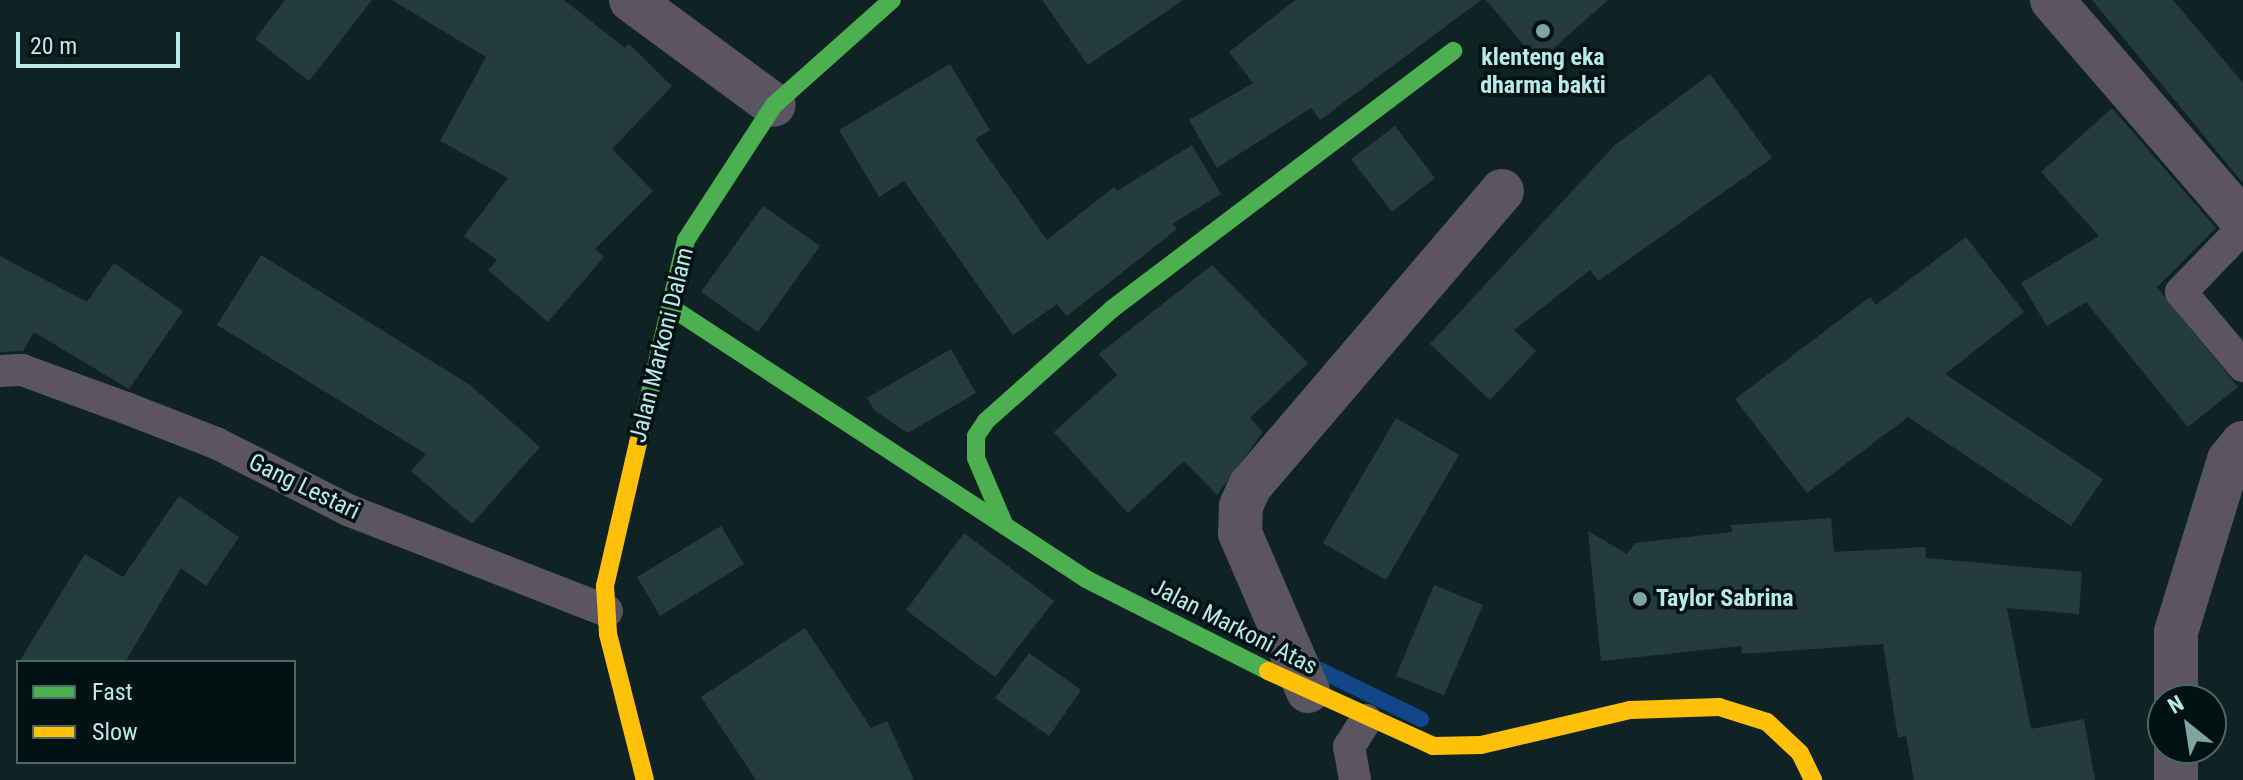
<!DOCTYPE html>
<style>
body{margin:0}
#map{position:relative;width:2243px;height:780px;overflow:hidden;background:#0f2324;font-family:"Roboto Condensed",sans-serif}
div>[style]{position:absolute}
.stream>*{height:16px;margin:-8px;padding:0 8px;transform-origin:8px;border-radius:8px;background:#114689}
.building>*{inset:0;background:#243c3f}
.lane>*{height:32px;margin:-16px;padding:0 16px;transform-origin:16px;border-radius:16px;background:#5a5560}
.street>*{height:44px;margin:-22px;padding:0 22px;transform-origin:22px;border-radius:22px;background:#5a5560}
.fast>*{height:18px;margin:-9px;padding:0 9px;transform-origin:9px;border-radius:9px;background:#4caf50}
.slow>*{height:18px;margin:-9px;padding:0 9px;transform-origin:9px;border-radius:9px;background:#ffc107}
.dots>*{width:22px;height:22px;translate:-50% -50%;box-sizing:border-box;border:4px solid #001212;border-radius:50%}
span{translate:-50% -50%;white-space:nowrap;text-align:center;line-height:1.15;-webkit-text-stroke:7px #001212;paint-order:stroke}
.poi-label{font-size:24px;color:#b9e9ea;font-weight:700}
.left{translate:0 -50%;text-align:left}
.street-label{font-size:24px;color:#b9e9ea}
.legend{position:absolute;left:16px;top:660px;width:280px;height:104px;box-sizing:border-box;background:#001212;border:2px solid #4a6868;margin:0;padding:10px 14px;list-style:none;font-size:24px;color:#b9e9ea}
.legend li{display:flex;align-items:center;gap:16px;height:40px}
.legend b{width:40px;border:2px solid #4a6868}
.north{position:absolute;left:2147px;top:684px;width:80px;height:80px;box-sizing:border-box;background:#001212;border:2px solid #4a6868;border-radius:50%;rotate:330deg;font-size:22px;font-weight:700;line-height:32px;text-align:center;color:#b9e9ea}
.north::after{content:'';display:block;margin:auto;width:28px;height:36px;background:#7ea4a5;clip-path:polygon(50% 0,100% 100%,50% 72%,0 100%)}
.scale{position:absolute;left:16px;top:32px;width:164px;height:36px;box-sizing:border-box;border:4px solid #b9e9ea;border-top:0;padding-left:10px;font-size:24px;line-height:28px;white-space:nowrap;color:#b9e9ea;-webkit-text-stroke:6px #001212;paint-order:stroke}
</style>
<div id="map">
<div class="stream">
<i style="left:1226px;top:625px;width:61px;rotate:26.1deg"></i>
<i style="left:1305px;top:663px;width:129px;rotate:25.8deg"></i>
</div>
<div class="building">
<i style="clip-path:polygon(285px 0,372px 0,309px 81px,255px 39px)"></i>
<i style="clip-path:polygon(392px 0,564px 0,625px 48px,629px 44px,672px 86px,612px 149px,653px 191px,595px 249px,604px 257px,548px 322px,488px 270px,497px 260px,464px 236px,508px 178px,440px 141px,486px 57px)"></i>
<i style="clip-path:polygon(1042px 0,1183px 0,1088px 65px)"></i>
<i style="clip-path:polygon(1295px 0,1481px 0,1320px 120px,1311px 108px,1217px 168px,1189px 120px,1253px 83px,1229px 52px)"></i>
<i style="clip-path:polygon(1486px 0,1608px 0,1538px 62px)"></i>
<i style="clip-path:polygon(2092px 0,2173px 0,2243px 83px,2243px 183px)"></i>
<i style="clip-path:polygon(950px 64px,990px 130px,975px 139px,1047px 240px,1114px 187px,1117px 191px,1192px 145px,1221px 194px,1172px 224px,1177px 229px,1067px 316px,1057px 304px,1013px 335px,904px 181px,879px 197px,839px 130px)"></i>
<i style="clip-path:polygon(1710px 74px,1772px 158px,1598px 281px,1590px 270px,1514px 330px,1536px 351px,1490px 400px,1430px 344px,1615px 145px)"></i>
<i style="clip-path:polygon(2112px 108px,2216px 228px,2157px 287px,2238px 387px,2188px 427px,2086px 302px,2047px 326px,2021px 283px,2099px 236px,2041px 172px)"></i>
<i style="clip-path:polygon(1395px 126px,1435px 178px,1392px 212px,1351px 159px)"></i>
<i style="clip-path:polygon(763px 206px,820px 246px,758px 332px,701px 292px)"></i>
<i style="clip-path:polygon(1966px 237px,2024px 312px,1945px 374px,2103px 479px,2071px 526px,1908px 417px,1807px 493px,1735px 399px,1870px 297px,1876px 305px)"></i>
<i style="clip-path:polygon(261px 255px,470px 385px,540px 447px,472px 524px,411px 471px,426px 454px,217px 325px)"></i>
<i style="clip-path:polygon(0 256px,87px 302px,114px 263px,183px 311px,129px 389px,34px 332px,23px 351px,0 352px)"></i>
<i style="clip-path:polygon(1212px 265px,1308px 363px,1250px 418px,1263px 432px,1217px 495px,1184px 461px,1128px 513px,1054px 432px,1117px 375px,1099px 354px)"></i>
<i style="clip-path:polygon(951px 349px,976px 393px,908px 433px,875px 411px,867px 398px)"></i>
<i style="clip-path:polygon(1396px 418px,1459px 455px,1386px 580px,1323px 543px)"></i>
<i style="clip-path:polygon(179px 496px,239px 537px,206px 586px,181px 568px,125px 662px,19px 662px,85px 554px,123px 577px)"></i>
<i style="clip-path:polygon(1831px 518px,1834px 552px,1925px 547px,1926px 558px,2082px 572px,2079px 614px,2007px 608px,2031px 729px,2084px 719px,2095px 780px,1914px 780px,1906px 736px,1898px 738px,1883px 644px,1742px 654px,1741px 646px,1601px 661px,1588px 531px,1627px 554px,1635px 543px,1732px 532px,1731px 525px)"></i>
<i style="clip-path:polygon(721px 526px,744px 564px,660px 616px,637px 577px)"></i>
<i style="clip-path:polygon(964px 533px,1054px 601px,995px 677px,906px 610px)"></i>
<i style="clip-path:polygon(1434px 585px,1483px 605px,1444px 695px,1396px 676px)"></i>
<i style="clip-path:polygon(805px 628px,871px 728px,887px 721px,914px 780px,756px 780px,701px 697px)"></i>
<i style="clip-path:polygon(1029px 653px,1081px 690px,1049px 736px,995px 698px)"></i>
</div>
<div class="lane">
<i style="left:2243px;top:228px;width:89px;rotate:134.1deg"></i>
<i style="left:2181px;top:292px;width:97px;rotate:50deg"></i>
<i style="left:0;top:371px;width:22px;rotate:-3deg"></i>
<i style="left:22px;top:370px;width:111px;rotate:20.1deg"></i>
<i style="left:126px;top:408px;width:97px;rotate:21.3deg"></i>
<i style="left:216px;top:443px;width:148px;rotate:26.9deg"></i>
<i style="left:348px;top:510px;width:278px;rotate:21.3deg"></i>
<i style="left:1355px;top:780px;width:34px;rotate:-100deg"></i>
<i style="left:1349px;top:747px;width:32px;rotate:-58deg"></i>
</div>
<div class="street">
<i style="left:631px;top:0;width:177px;rotate:36.3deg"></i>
<i style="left:2052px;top:0;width:292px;rotate:49.2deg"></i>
<i style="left:1308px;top:691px;width:172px;rotate:-113.3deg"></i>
<i style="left:1240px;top:533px;width:27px;rotate:-88deg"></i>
<i style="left:1241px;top:506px;width:22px;rotate:-66deg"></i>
<i style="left:1250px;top:486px;width:388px;rotate:-49.5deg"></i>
<i style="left:2176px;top:700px;width:68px;rotate:-90deg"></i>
<i style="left:2176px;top:632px;width:180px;rotate:-72.9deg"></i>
<i style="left:2229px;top:460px;width:22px;rotate:-51deg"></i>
<i style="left:2176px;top:780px;width:32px;rotate:-90deg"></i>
</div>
<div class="fast">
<i style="left:672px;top:308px;width:495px;rotate:33.2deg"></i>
<i style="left:1086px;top:579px;width:204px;rotate:26.8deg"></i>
<i style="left:638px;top:443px;width:209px;rotate:-76.7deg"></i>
<i style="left:686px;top:240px;width:161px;rotate:-56.9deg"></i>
<i style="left:774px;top:105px;width:158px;rotate:-41.7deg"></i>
<i style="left:1005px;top:526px;width:74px;rotate:-113.1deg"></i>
<i style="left:976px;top:458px;width:22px;rotate:-90deg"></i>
<i style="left:976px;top:436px;width:18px;rotate:-56deg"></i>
<i style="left:986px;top:421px;width:169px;rotate:-41.6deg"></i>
<i style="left:1112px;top:309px;width:428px;rotate:-37.1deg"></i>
</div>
<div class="slow">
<i style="left:638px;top:443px;width:147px;rotate:103deg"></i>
<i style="left:605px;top:586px;width:48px;rotate:86.4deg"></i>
<i style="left:608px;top:634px;width:151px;rotate:75.8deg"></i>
<i style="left:1268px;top:671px;width:181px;rotate:24.4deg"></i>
<i style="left:1433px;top:746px;width:48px;rotate:-1.2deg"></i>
<i style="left:1481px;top:745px;width:153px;rotate:-13.2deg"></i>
<i style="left:1630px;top:710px;width:89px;rotate:-1.9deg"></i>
<i style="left:1719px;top:707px;width:50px;rotate:17.4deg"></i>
<i style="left:1767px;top:722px;width:45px;rotate:43.2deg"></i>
<i style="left:1800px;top:753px;width:30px;rotate:64deg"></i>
</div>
<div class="dots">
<i style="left:1543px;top:31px;background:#7ea4a5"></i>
<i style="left:1640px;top:599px;background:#7ea4a5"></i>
</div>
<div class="poi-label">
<span style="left:1543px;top:72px">klenteng eka<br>dharma bakti</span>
<span class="left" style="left:1656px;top:599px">Taylor Sabrina</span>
</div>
<div class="street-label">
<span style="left:662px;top:345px;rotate:-76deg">Jalan Markoni Dalam</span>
<span style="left:304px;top:487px;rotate:26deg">Gang Lestari</span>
<span style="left:1234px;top:627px;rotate:27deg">Jalan Markoni Atas</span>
</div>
<ul class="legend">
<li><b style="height:10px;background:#4caf50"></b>Fast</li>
<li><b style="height:10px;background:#ffc107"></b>Slow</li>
</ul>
<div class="north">N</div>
<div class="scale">20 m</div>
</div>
